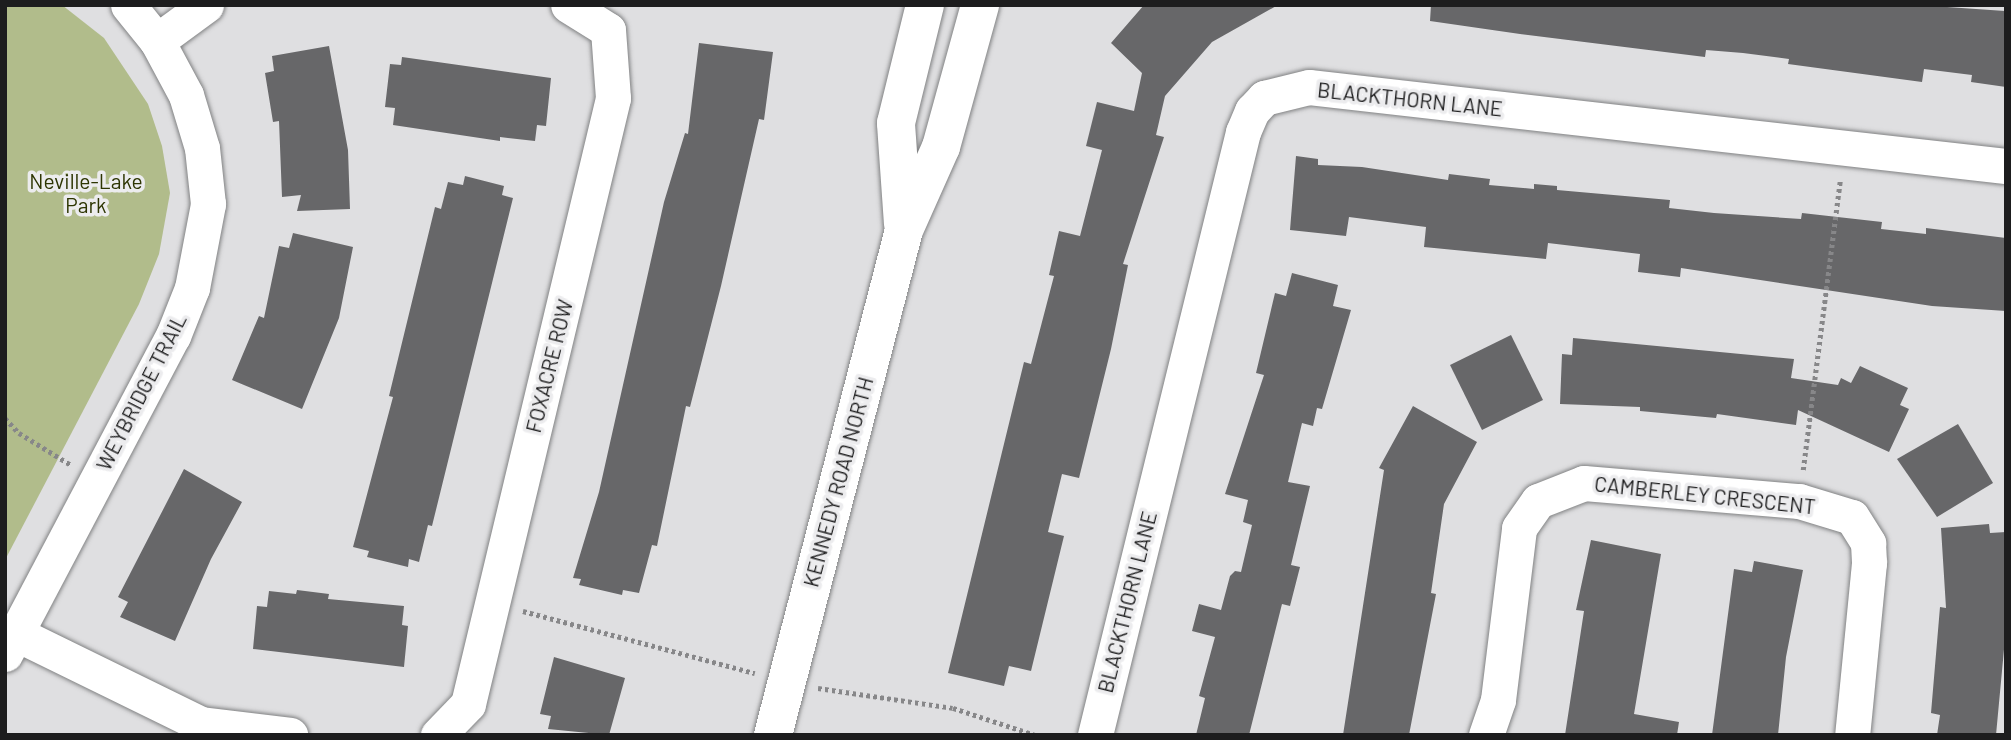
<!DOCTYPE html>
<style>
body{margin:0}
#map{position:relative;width:2011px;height:740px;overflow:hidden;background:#dfdfe1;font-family:Barlow,sans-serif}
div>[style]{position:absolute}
.green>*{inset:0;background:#b1bc8b}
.building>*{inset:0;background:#676769}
.path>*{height:4.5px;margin-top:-2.25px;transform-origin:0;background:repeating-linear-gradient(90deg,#878789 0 3.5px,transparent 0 7px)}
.roads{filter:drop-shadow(0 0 2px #818283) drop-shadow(0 0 2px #818283)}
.street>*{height:35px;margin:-17.5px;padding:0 17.5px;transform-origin:17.5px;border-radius:17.5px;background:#fff}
.secondary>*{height:38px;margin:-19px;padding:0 19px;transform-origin:19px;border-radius:19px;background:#fff}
span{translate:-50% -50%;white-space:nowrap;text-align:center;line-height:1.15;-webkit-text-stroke:7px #ececee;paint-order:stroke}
.street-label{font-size:21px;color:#1d1d1e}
.park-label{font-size:21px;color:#2d3502}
.frame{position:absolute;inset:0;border:7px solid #1d1d1e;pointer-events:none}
</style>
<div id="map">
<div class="green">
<i style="clip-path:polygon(5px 5px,62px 5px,104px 38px,148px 104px,162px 146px,170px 193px,159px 254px,139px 304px,5px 560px)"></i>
</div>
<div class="building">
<i style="clip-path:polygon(1144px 5px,1278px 5px,1212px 42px,1165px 96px,1156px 135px,1164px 137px,1123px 264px,1128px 265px,1111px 349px,1079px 478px,1062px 474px,1048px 532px,1064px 536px,1031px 671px,1009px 666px,1004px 686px,948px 673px,1024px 362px,1031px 364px,1054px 276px,1049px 275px,1059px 231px,1080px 236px,1102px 150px,1086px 146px,1097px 102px,1134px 111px,1142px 73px,1111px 43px)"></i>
<i style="clip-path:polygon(1431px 5px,1918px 5px,2005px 11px,2006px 87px,1971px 82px,1972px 75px,1924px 69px,1922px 82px,1788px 64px,1789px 59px,1743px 53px,1706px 50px,1705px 57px,1520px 34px,1430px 21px)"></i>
<i style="clip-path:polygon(699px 43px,773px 52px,764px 120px,759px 119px,721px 286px,690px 407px,686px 406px,657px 546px,652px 545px,639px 593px,623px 590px,622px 595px,579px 585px,581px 579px,573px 578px,599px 492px,664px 202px,685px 133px,688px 134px)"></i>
<i style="clip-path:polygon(329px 46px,348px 150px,350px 209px,297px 211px,301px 195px,282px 197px,279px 121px,273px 122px,265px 73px,274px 71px,272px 56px)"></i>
<i style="clip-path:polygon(402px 57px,551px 78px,546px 126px,537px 125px,535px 141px,500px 137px,500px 141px,393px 125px,395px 108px,385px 107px,390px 64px,401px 65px)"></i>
<i style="clip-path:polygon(1296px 156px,1318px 159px,1318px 165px,1362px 167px,1448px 180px,1449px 174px,1490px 179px,1489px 185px,1534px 189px,1534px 184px,1557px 186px,1557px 190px,1670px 200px,1669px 208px,1714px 213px,1801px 219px,1802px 213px,1882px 222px,1881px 229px,1926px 234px,1926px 228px,2006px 238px,2006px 311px,1932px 306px,1681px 268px,1680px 277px,1638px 272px,1640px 254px,1548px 243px,1546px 259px,1424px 247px,1426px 227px,1349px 217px,1346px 236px,1290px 230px)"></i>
<i style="clip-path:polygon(465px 176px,504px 186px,502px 195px,513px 198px,432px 526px,428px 525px,419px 562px,409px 559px,408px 567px,367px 557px,369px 551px,353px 547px,393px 397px,389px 396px,435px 207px,441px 209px,448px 182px,463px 185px)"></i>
<i style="clip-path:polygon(293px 233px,353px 247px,339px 318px,302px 409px,232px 380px,259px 316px,264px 318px,279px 246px,289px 248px)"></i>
<i style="clip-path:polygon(1292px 273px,1338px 285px,1333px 306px,1351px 310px,1322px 409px,1317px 408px,1313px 426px,1302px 423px,1288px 482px,1310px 486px,1291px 565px,1300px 567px,1290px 606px,1282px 604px,1249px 735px,1196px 735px,1205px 698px,1199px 696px,1215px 637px,1192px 631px,1199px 604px,1221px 610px,1230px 576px,1235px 571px,1241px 572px,1252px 525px,1243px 522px,1248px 500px,1225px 494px,1264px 375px,1256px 373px,1275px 293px,1286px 296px)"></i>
<i style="clip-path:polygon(1511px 335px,1543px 400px,1482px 430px,1450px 365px)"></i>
<i style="clip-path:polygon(1573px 338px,1794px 359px,1791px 378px,1838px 385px,1841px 378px,1851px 383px,1860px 366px,1908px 388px,1900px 405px,1909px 409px,1889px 452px,1798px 410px,1796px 425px,1717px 414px,1716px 418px,1640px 411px,1640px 407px,1560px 404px,1562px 354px,1572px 355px)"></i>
<i style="clip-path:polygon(1413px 406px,1477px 442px,1444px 504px,1431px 593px,1436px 594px,1409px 735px,1343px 735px,1384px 470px,1379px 468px)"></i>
<i style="clip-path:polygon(1958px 424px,1993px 483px,1937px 517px,1897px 459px)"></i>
<i style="clip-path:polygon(184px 469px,242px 502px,211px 559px,175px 641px,120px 617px,128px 602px,118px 597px)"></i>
<i style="clip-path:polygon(1989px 524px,1990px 533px,2006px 532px,2006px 628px,1996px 735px,1937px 735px,1940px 715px,1931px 713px,1940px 607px,1946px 608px,1941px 528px)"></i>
<i style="clip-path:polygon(1591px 540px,1661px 554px,1634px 714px,1679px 722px,1677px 735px,1565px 735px,1584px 611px,1576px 610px)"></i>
<i style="clip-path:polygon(1754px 561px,1803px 570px,1786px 657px,1778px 735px,1712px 735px,1734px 569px,1752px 572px)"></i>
<i style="clip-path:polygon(297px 590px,329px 594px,328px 599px,404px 606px,402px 625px,408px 626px,404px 667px,253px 649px,257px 606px,267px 607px,269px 591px,296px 594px)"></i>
<i style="clip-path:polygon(554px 657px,625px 678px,609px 735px,548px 729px,551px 716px,540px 714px)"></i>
</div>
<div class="path">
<i style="left:5px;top:418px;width:21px;rotate:47deg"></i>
<i style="left:19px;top:433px;width:61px;rotate:31.6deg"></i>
<i style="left:1803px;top:470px;width:292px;rotate:-82.7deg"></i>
<i style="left:523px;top:611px;width:240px;rotate:15deg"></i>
<i style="left:818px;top:688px;width:136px;rotate:8.4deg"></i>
<i style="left:953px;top:708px;width:86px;rotate:18.2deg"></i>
</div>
<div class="roads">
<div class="street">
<i style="left:157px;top:41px;width:61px;rotate:-36.3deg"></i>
<i style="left:19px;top:635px;width:203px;rotate:26.1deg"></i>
<i style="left:201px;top:724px;width:90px;rotate:7deg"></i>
<i style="left:5px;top:654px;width:360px;rotate:-62.2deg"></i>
<i style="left:173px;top:336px;width:52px;rotate:-68.4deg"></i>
<i style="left:192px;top:288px;width:86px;rotate:-79.2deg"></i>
<i style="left:208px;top:204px;width:56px;rotate:-96.1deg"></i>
<i style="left:202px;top:148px;width:55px;rotate:-106.8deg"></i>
<i style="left:186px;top:95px;width:61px;rotate:-118.2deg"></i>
<i style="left:157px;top:41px;width:46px;rotate:-128.9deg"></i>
<i style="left:438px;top:735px;width:43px;rotate:-45.9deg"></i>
<i style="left:468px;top:704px;width:623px;rotate:-76.54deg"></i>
<i style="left:613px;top:98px;width:68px;rotate:-94.2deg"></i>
<i style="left:608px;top:30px;width:47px;rotate:-148deg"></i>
<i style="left:1095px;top:735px;width:621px;rotate:-76.21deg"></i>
<i style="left:1243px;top:132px;width:23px;rotate:-67deg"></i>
<i style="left:1252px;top:111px;width:18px;rotate:-47deg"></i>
<i style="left:1264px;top:98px;width:46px;rotate:-13.7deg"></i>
<i style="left:1309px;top:87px;width:701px;rotate:6.47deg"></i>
<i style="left:1486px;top:735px;width:37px;rotate:-71deg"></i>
<i style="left:1498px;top:700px;width:173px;rotate:-83deg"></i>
<i style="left:1519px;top:528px;width:33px;rotate:-55deg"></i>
<i style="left:1538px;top:501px;width:49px;rotate:-21.4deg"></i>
<i style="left:1584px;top:483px;width:216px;rotate:4.8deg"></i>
<i style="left:1799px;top:501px;width:55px;rotate:16.8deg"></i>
<i style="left:1852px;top:517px;width:31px;rotate:58deg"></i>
<i style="left:1868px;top:543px;width:20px;rotate:87deg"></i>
<i style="left:1869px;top:563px;width:173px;rotate:95.6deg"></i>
</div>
<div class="secondary">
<i style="left:903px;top:224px;width:101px;rotate:-94deg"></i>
<i style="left:896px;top:123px;width:122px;rotate:-76.2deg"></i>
<i style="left:773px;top:735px;width:522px;rotate:-75.46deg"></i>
<i style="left:904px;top:230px;width:91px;rotate:-66deg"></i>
<i style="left:941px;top:147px;width:147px;rotate:-74.6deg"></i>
</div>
</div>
<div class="street-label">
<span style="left:1410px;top:99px;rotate:6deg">BLACKTHORN LANE</span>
<span style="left:549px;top:366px;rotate:-76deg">FOXACRE ROW</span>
<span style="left:141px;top:392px;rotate:-63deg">WEYBRIDGE TRAIL</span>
<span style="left:838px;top:482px;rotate:-75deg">KENNEDY ROAD NORTH</span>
<span style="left:1705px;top:495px;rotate:6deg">CAMBERLEY CRESCENT</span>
<span style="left:1127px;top:602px;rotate:-76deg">BLACKTHORN LANE</span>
</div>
<div class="park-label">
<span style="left:86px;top:193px">Neville-Lake<br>Park</span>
</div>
<div class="frame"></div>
</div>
